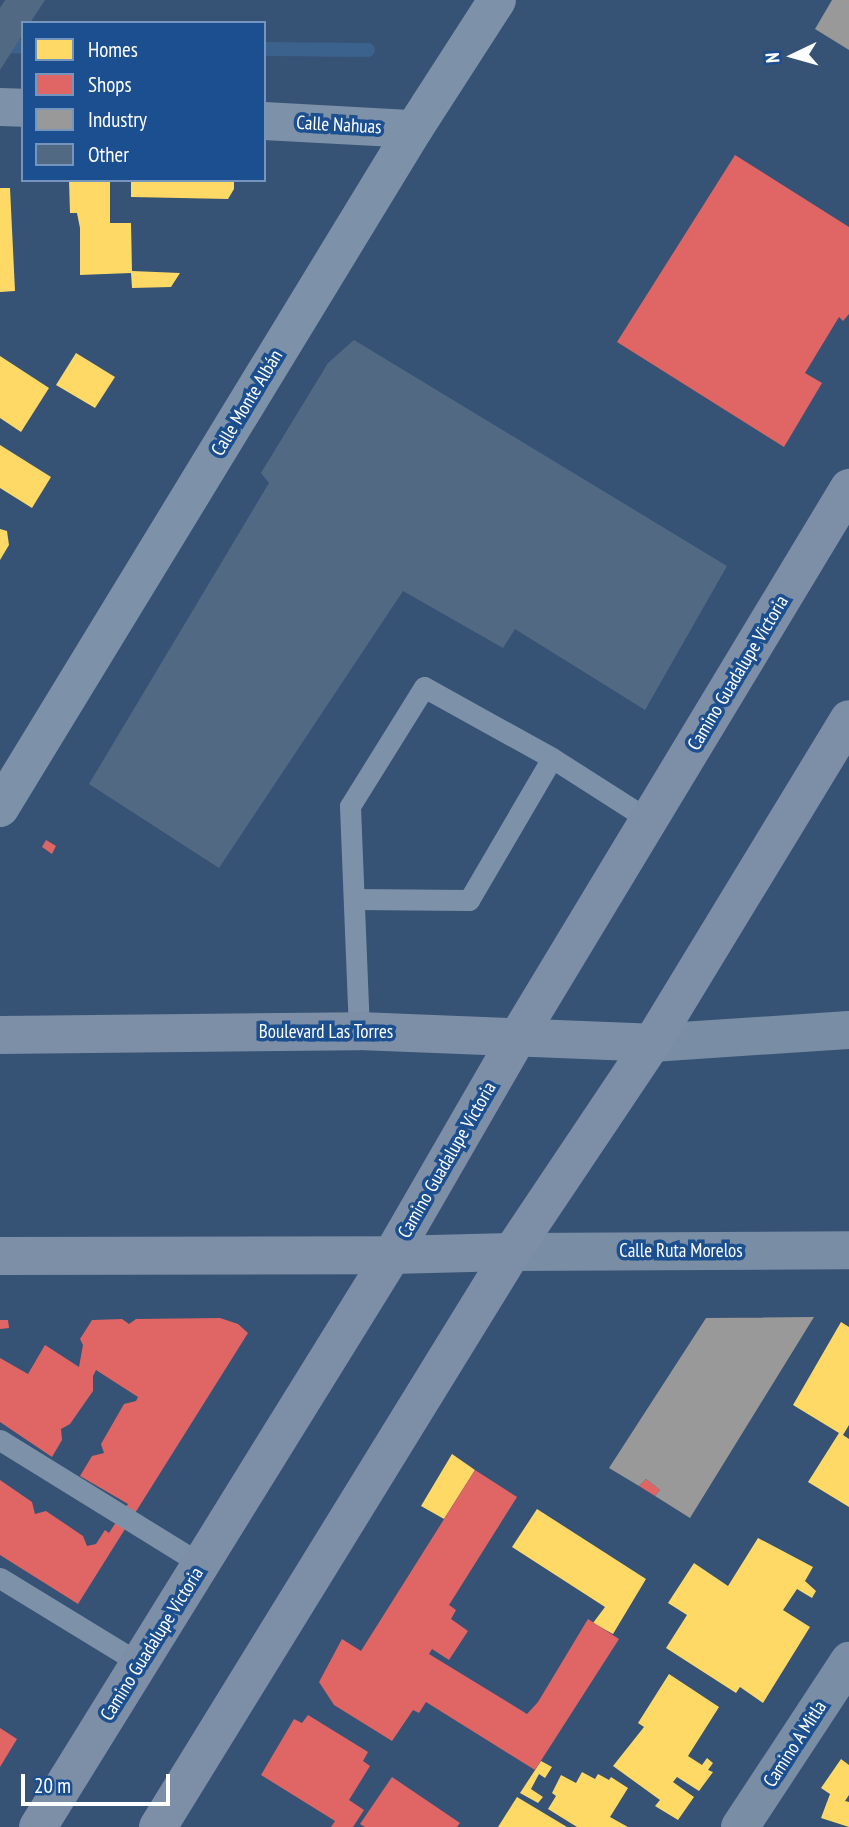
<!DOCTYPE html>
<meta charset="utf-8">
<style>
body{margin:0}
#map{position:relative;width:849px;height:1827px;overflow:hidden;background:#365274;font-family:"PT Sans Narrow",sans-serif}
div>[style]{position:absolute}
.homes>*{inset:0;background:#ffd966}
.shops>*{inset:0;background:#e06666}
.industry>*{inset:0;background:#999}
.stream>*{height:14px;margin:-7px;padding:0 7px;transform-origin:7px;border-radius:7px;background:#3b618d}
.building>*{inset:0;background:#526984}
.lane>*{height:21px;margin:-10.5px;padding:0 10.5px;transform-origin:10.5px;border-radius:10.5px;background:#7d92a8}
.street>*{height:38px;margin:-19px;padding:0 19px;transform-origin:19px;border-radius:19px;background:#7d92a8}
.secondary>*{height:38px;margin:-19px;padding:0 19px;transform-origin:19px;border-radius:19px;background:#798da4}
.primary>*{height:38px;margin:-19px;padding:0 19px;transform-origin:19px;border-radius:19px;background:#7d8ea7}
span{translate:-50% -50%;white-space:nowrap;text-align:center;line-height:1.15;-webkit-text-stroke:7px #1b4f8f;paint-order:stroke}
.street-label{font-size:19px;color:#fff}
.legend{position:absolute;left:21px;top:21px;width:245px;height:161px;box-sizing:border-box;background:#1b4f8f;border:2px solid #7695bc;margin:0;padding:9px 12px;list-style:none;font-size:21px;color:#fff}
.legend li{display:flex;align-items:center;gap:14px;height:35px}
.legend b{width:35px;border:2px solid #7695bc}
.north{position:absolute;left:758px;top:21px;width:70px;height:70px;-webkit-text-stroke:5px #1b4f8f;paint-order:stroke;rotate:265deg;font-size:19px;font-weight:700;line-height:28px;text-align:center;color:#fff}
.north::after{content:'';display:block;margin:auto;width:24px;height:32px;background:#fff;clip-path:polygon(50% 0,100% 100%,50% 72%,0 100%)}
.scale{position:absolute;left:21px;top:1774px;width:149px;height:32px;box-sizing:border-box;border:4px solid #fff;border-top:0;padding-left:9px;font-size:21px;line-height:24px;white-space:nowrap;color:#fff;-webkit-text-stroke:5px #1b4f8f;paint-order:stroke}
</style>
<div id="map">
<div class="homes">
<i style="clip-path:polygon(69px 180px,110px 180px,110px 223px,131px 223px,132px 271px,180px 273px,171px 287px,132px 288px,131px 273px,80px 275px,80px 228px,77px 213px,70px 213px)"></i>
<i style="clip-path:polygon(131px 180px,234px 180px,234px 189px,228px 199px,131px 197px)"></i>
<i style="clip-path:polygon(0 188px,10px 188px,15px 291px,0 292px)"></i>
<i style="clip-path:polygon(76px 353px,115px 377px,95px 408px,56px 385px)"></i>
<i style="clip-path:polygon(0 356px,49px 388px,21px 432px,0 418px)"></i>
<i style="clip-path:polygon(0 445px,51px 477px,32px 508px,0 488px)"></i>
<i style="clip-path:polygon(0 529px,7px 531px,9px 545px,0 560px)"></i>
<i style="clip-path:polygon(841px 1322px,849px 1327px,849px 1425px,843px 1435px,849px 1439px,849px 1507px,808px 1482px,839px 1433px,793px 1405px)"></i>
<i style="clip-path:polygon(452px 1454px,475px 1470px,444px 1519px,421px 1506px)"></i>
<i style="clip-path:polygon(537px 1509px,646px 1579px,613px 1634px,593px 1623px,605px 1607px,512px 1547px)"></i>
<i style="clip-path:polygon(758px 1538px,813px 1567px,805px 1581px,816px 1591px,812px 1598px,797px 1589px,783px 1610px,810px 1627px,763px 1703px,740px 1687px,736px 1693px,666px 1648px,687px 1615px,668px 1603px,694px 1563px,728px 1586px)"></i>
<i style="clip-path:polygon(669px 1674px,719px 1707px,688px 1756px,702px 1765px,707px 1758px,713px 1763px,708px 1770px,713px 1772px,699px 1791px,677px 1777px,673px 1782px,694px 1797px,678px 1820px,655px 1806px,660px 1800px,613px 1766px,644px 1727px,638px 1723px)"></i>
<i style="clip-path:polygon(841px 1759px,849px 1765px,849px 1795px,845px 1801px,849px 1802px,849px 1827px,821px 1818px,830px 1794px,821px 1788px)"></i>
<i style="clip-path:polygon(541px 1761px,552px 1767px,545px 1778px,539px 1774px,531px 1789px,543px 1797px,538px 1803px,520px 1793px)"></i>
<i style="clip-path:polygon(582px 1772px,595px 1779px,598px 1774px,609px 1780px,611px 1777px,628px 1788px,610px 1817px,628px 1827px,577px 1827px,548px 1809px,556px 1796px,552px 1793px,561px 1775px,576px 1783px)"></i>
<i style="clip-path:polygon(517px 1797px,567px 1827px,498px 1827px)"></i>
</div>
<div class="shops">
<i style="clip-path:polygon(735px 155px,849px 227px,849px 314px,843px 321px,839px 317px,805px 373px,822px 383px,784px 447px,617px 342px)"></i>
<i style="clip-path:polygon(46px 840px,56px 846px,52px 854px,42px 847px)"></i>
<i style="clip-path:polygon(220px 1318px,238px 1324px,248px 1333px,78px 1604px,0 1555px,0 1480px,32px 1502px,35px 1514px,46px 1511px,83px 1536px,87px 1546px,96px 1544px,105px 1530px,109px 1533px,128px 1504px,80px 1476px,92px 1456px,104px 1453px,101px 1444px,124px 1404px,136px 1401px,138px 1397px,96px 1370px,93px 1376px,93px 1391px,70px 1424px,61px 1429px,62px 1440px,52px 1457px,0 1422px,0 1358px,28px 1374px,45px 1345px,79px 1367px,83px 1345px,80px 1339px,92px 1320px,122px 1319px,129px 1324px,136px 1319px)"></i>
<i style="clip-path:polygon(0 1320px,8px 1320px,9px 1328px,0 1329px)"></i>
<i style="clip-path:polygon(475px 1470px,517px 1497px,449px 1605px,456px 1610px,451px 1619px,468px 1631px,449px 1660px,432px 1649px,429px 1654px,527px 1714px,538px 1702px,588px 1619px,619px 1639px,535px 1770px,426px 1702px,419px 1713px,413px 1710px,392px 1741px,334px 1705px,319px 1682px,342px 1639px,361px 1651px)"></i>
<i style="clip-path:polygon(646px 1479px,660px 1490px,655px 1496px,639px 1486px)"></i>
<i style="clip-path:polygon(308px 1715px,368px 1752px,363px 1761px,370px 1766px,349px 1800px,364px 1810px,353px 1827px,331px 1827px,335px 1821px,261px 1775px,294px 1719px,302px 1723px)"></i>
<i style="clip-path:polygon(0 1728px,17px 1739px,0 1767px)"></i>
<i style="clip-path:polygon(392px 1777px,460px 1823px,457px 1827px,365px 1827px,360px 1824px)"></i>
</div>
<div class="industry">
<i style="clip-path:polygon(832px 0,849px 0,849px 50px,815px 29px)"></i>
<i style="clip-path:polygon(814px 1317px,690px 1518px,655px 1496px,660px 1490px,646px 1479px,639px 1486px,609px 1468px,706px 1318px)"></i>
</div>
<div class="stream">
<i style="left:0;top:46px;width:23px;rotate:2deg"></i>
<i style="left:264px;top:49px;width:104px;rotate:0.6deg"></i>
</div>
<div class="building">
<i style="clip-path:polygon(5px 0,45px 0,30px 23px,23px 23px,23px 34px,0 70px,0 8px)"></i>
<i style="clip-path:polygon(354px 340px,727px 566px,645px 710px,515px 629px,503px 648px,403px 591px,219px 868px,89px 784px,269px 483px,261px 473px,328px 363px)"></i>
</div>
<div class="lane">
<i style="left:354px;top:899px;width:115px;rotate:0.5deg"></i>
<i style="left:469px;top:900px;width:164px;rotate:-59.7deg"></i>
<i style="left:359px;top:1031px;width:225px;rotate:-92.3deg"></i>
<i style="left:350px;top:806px;width:140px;rotate:-58.1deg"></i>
<i style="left:424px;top:687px;width:146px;rotate:29deg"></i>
<i style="left:552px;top:758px;width:115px;rotate:32.6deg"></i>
<i style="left:0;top:1440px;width:236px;rotate:31.7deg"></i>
<i style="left:0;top:1578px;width:163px;rotate:31.4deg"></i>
</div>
<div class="street">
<i style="left:0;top:107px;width:23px;rotate:2deg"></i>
<i style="left:264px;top:121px;width:150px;rotate:3.1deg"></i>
<i style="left:0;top:808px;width:795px;rotate:-58.63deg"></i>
<i style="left:414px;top:129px;width:153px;rotate:-57.2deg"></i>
</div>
<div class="secondary">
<i style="left:652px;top:1043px;width:197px;rotate:-3.8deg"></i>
<i style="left:512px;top:1252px;width:337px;rotate:-0.3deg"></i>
<i style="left:740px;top:1827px;width:199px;rotate:-56.7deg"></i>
</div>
<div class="primary">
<i style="left:0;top:1035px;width:359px;rotate:-0.6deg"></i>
<i style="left:359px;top:1031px;width:293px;rotate:2.3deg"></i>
<i style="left:0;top:1256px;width:392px;rotate:-0.1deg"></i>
<i style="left:392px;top:1255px;width:120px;rotate:-1.4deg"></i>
<i style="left:38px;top:1827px;width:673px;rotate:-58.25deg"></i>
<i style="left:392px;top:1255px;width:254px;rotate:-60deg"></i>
<i style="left:519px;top:1035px;width:639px;rotate:-58.9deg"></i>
<i style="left:158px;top:1827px;width:675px;rotate:-58.38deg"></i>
<i style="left:512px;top:1252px;width:252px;rotate:-56.2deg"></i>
<i style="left:652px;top:1043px;width:379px;rotate:-58.7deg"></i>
</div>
<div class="street-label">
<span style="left:339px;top:125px;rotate:3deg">Calle Nahuas</span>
<span style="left:247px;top:403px;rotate:-59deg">Calle Monte Albán</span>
<span style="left:738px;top:673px;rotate:-59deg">Camino Guadalupe Victoria</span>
<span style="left:326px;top:1032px">Boulevard Las Torres</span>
<span style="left:447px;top:1160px;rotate:-60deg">Camino Guadalupe Victoria</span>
<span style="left:681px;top:1251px">Calle Ruta Morelos</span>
<span style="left:152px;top:1644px;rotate:-58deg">Camino Guadalupe Victoria</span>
<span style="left:795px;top:1744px;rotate:-57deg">Camino A Mitla</span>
</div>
<ul class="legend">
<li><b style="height:19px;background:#ffd966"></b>Homes</li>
<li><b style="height:19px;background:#e06666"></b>Shops</li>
<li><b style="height:19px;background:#999"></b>Industry</li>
<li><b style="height:19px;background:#526984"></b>Other</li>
</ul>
<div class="north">N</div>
<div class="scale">20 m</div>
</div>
